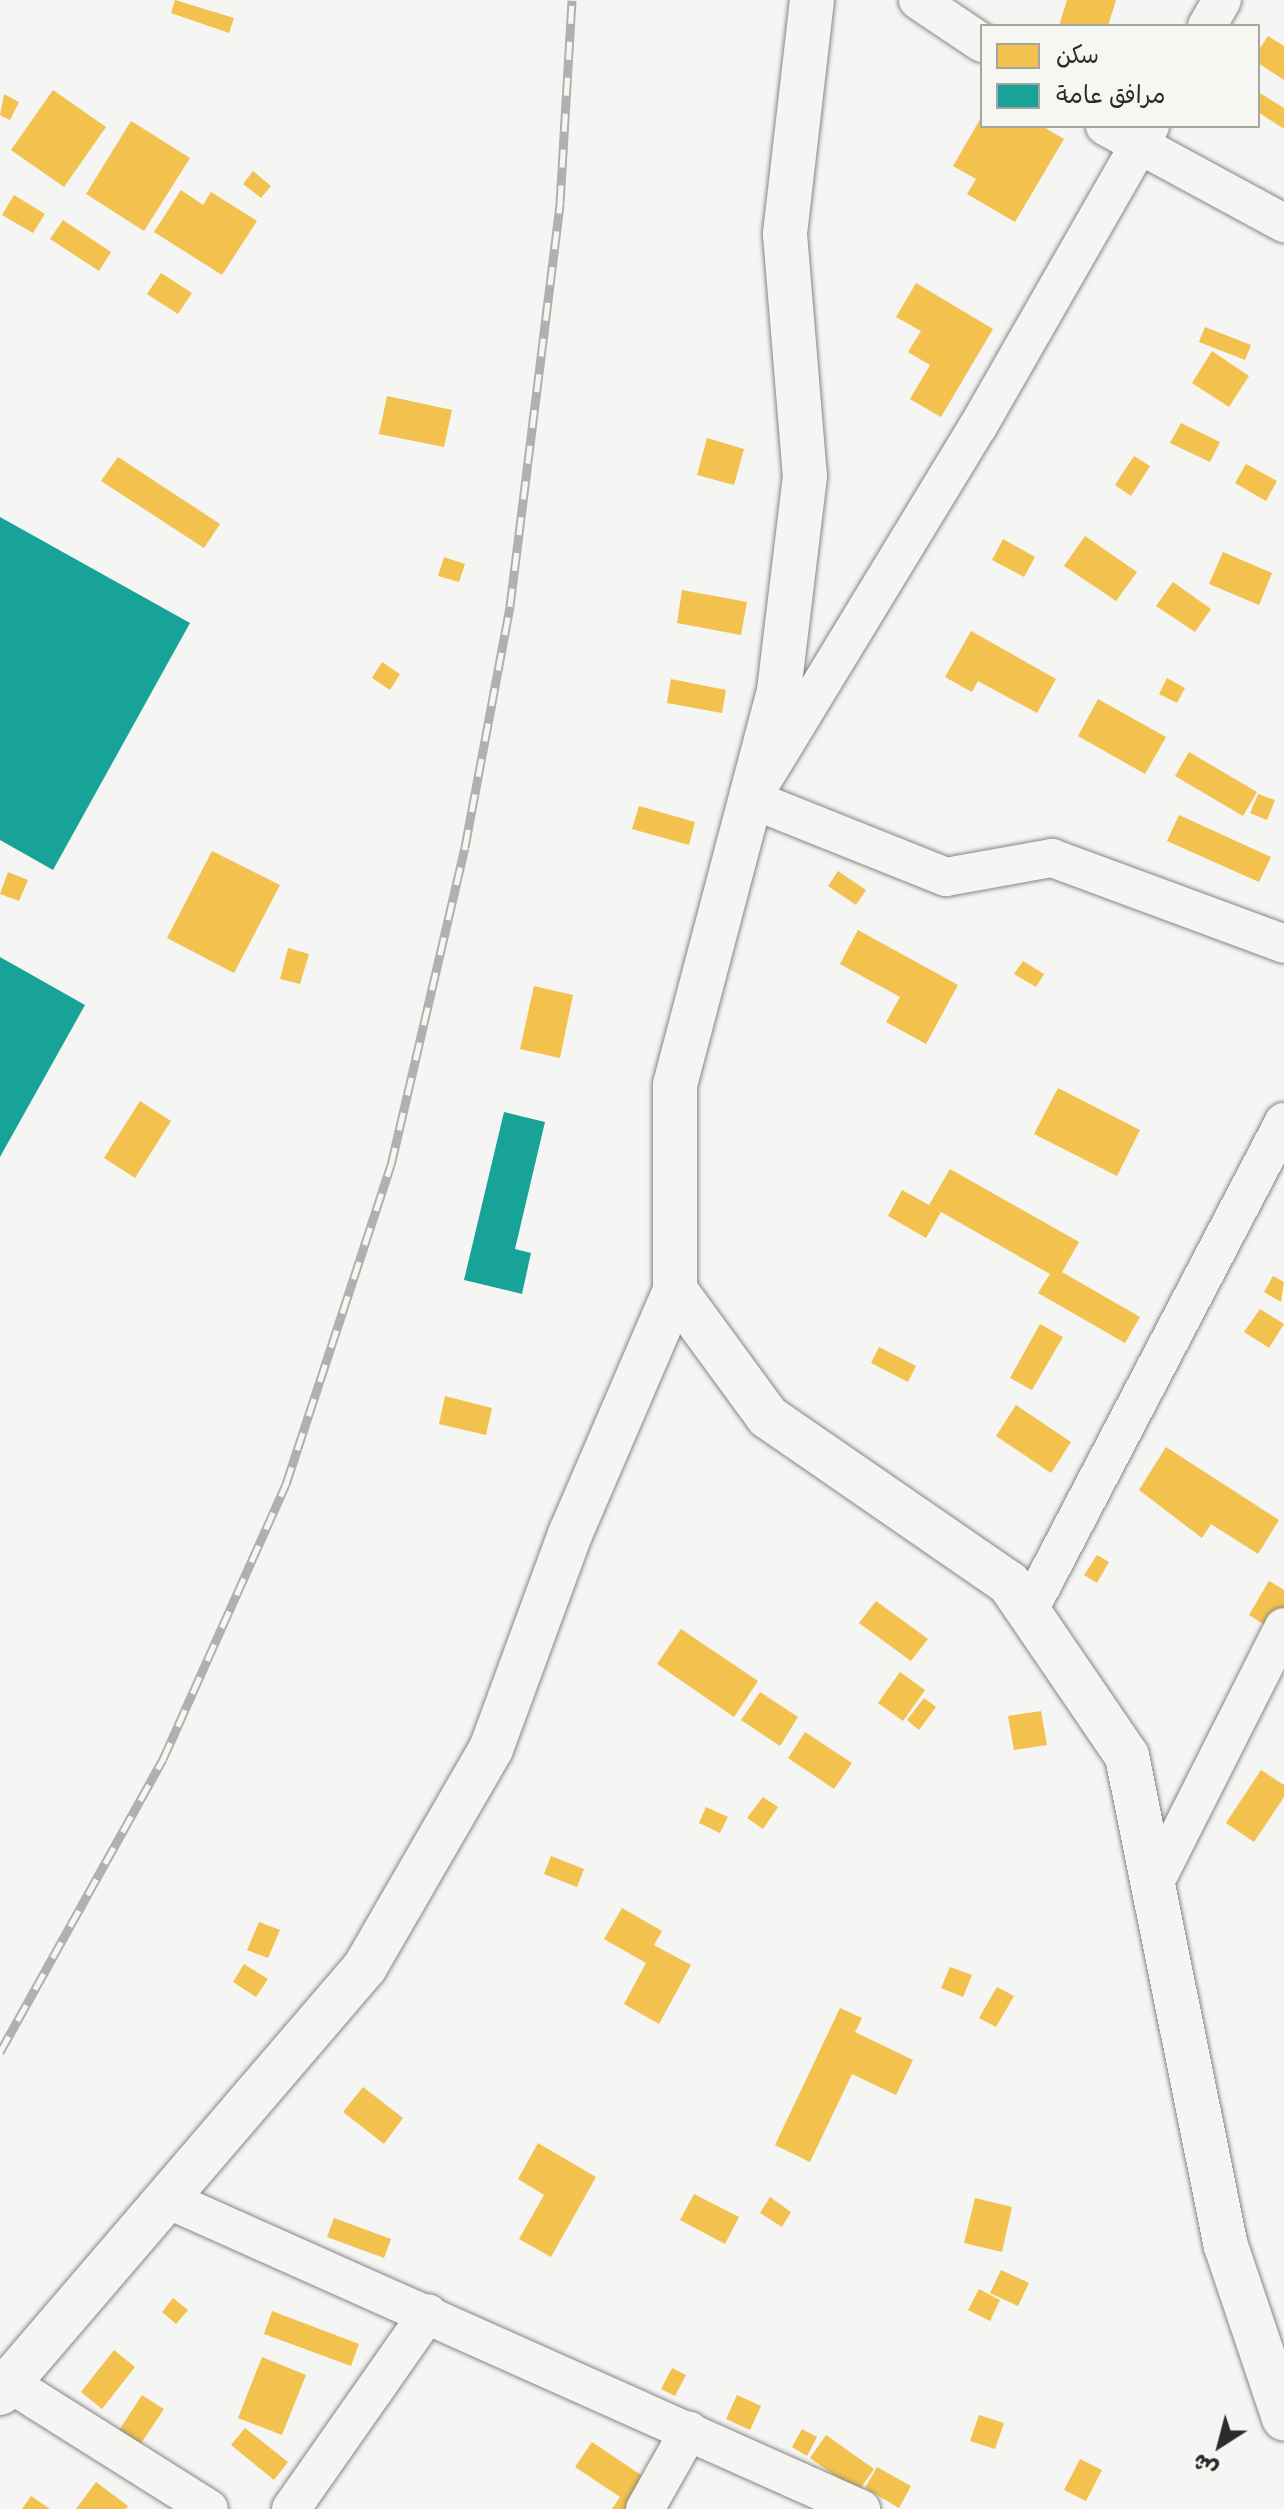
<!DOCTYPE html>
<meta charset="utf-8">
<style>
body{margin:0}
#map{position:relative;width:1284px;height:2509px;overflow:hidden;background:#f5f5f3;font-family:Mynerve,"Playpen Sans Arabic",sans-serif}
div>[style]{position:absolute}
.homes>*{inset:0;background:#f2c14e}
.public>*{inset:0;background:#17a398}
.roads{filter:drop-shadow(0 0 2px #868685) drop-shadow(0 0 2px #868685)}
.street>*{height:38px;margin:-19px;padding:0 19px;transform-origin:19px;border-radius:19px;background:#f5f5f3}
.secondary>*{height:44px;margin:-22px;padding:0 22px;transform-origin:22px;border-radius:22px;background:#f5f5f3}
.rail>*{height:9px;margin-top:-4.5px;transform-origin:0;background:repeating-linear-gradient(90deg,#f6f6f2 0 18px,#b0b0af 0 36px);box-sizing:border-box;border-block:2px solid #b0b0af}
span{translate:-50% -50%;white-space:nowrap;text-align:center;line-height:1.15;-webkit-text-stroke:8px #f6f6f2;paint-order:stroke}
.legend{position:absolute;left:980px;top:24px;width:280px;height:104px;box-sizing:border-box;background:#f6f6f2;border:2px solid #a5a5a2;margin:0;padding:10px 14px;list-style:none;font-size:24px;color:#2b2b2b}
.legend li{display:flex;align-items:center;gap:16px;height:40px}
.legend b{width:40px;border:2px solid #a5a5a2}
.north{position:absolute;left:1180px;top:2405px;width:80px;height:80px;-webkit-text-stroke:6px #f6f6f2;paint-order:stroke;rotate:216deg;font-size:22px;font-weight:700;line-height:32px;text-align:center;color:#2b2b2b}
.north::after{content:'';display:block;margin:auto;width:28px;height:36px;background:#2b2b2b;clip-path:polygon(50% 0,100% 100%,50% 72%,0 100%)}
</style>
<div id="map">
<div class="homes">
<i style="clip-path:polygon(175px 0,234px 18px,229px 33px,171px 13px)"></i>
<i style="clip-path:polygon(1067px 0,1116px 0,1108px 26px,1059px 26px)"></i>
<i style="clip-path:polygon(1268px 36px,1284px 46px,1284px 80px,1258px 63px,1258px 51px)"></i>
<i style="clip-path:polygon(53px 90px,106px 127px,64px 187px,11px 150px)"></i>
<i style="clip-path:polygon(1258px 92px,1284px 108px,1284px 129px,1258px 112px)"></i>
<i style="clip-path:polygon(4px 94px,19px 102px,10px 120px,0 115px)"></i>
<i style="clip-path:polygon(982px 116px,982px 126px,1042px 126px,1064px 139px,1015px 222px,967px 194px,976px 179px,953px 166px)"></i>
<i style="clip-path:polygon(131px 121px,190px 158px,144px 231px,86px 194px)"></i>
<i style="clip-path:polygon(253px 171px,271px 186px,261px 198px,243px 184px)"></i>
<i style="clip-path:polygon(181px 190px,203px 205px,211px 192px,257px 221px,222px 275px,154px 232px)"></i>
<i style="clip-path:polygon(14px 195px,45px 214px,33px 233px,2px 215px)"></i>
<i style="clip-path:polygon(63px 220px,111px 252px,99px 271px,50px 239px)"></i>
<i style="clip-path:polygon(161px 273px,192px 293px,178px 314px,147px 294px)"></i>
<i style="clip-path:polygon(916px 283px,993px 329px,941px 417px,910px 399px,930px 365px,908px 352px,921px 331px,896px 317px)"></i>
<i style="clip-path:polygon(1205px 327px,1251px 345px,1245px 360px,1199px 342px)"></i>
<i style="clip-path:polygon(1212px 351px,1249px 376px,1229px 407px,1192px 383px)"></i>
<i style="clip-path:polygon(387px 396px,452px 410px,444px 447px,379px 434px)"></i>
<i style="clip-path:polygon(1181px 423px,1220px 442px,1210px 462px,1170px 443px)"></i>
<i style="clip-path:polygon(707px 438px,744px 449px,734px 485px,697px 475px)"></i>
<i style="clip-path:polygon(1134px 456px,1150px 466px,1131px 496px,1115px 485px)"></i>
<i style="clip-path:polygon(118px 457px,220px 524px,204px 548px,101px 481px)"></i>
<i style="clip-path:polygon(1246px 464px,1277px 481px,1266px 501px,1235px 483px)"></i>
<i style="clip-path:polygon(1085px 536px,1137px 572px,1116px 601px,1064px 566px)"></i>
<i style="clip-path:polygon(1003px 539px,1035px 557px,1024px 577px,992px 560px)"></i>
<i style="clip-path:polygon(1223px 552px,1272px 573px,1259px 605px,1209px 584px)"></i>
<i style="clip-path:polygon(444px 557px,465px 564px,459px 582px,438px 576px)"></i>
<i style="clip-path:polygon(1173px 582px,1211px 609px,1195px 632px,1156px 606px)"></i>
<i style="clip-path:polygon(682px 590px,747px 602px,741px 635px,677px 623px)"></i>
<i style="clip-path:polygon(971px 631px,1056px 679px,1037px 713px,978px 681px,972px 692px,945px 677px)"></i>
<i style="clip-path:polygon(382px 662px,400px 674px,390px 690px,372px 678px)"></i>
<i style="clip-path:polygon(1167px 678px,1185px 688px,1177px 703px,1159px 694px)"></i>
<i style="clip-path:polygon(671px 679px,726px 690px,722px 713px,667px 703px)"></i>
<i style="clip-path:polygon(1098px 699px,1166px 737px,1145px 774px,1078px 736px)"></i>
<i style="clip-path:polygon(1189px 752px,1257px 792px,1243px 816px,1175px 776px)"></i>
<i style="clip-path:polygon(1258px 794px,1275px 800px,1267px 820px,1250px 813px)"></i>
<i style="clip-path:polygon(639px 806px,695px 822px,689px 845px,632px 829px)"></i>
<i style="clip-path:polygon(1179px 815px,1271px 857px,1259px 882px,1167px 841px)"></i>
<i style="clip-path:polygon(212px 851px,280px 885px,234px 973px,167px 938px)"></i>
<i style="clip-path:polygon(838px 871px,866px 890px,856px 905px,828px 886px)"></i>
<i style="clip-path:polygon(8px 872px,28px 880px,19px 901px,0 894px)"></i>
<i style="clip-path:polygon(858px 930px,958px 985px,926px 1044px,886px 1022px,900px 997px,840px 964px)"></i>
<i style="clip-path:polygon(288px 948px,309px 954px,300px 984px,280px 979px)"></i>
<i style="clip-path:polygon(1023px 961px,1044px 974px,1036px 987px,1014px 974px)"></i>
<i style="clip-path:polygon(534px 986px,573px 995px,560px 1058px,520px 1049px)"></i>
<i style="clip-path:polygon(1058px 1088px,1140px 1130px,1117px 1176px,1034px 1134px)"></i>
<i style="clip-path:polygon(140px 1101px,171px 1121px,135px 1178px,104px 1158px)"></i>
<i style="clip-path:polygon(950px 1169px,1079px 1242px,1062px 1272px,1140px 1317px,1125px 1343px,1038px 1293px,1050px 1274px,941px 1212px,926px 1238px,888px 1216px,902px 1190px,929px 1205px)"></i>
<i style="clip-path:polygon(1273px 1276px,1284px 1282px,1281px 1302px,1264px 1292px)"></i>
<i style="clip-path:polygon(1260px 1309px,1284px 1324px,1269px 1348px,1244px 1332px)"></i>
<i style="clip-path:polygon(1040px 1324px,1063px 1337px,1032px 1390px,1010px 1378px)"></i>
<i style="clip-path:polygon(879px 1347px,916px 1366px,908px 1382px,871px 1363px)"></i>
<i style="clip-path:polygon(445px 1396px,492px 1408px,486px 1435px,439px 1424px)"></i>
<i style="clip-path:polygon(1016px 1405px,1071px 1442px,1051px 1473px,996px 1436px)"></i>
<i style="clip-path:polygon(1166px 1447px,1279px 1520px,1258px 1554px,1211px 1524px,1202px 1538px,1139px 1490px)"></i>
<i style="clip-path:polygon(1097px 1555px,1109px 1562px,1097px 1583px,1084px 1575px)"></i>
<i style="clip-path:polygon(1269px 1581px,1284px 1590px,1284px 1611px,1273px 1630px,1249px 1615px)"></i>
<i style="clip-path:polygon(876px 1601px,928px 1639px,911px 1661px,859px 1623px)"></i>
<i style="clip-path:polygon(681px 1629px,758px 1681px,734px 1717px,657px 1664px)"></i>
<i style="clip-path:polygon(900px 1672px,925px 1690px,903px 1721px,878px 1703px)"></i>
<i style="clip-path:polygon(760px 1692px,798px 1717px,780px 1746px,741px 1720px)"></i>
<i style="clip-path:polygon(924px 1698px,936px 1707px,919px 1730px,907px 1720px)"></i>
<i style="clip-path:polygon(1041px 1711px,1047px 1745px,1014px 1750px,1008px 1716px)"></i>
<i style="clip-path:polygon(805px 1732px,852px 1763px,834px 1789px,788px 1758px)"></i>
<i style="clip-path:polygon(1261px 1770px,1284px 1785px,1284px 1797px,1254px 1842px,1226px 1823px)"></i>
<i style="clip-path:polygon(763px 1797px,778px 1807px,763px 1829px,747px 1818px)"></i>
<i style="clip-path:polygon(706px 1807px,728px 1817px,720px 1833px,699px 1823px)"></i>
<i style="clip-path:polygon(551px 1856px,584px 1869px,577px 1887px,544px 1874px)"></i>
<i style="clip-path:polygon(622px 1908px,662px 1931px,654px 1945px,691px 1965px,659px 2024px,624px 2004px,646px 1963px,604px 1939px)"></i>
<i style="clip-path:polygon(259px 1922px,280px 1930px,268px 1958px,247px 1950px)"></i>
<i style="clip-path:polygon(244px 1964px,268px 1979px,256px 1997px,233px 1982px)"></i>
<i style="clip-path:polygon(950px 1967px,972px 1975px,963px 1997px,941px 1988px)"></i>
<i style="clip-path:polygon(997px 1987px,1014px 1996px,996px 2027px,979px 2018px)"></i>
<i style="clip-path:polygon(840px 2008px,862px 2018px,855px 2032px,913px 2060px,896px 2095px,852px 2074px,810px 2162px,775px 2145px)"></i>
<i style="clip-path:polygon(363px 2087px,403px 2118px,384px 2144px,343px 2112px)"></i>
<i style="clip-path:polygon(538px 2143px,596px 2177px,551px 2257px,519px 2239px,544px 2195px,518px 2179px)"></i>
<i style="clip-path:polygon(694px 2194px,739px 2217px,725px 2244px,680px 2220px)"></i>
<i style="clip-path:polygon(770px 2197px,791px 2212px,782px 2227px,760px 2213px)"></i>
<i style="clip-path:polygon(975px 2198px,1012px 2207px,1002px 2252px,964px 2243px)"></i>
<i style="clip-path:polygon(334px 2218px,391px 2239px,384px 2258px,327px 2237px)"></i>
<i style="clip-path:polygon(1001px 2270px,1029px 2283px,1018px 2306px,990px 2293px)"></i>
<i style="clip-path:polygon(979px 2289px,1000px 2300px,990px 2321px,968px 2310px)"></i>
<i style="clip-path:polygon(173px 2298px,188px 2310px,176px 2324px,162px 2312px)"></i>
<i style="clip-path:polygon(272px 2311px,359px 2344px,351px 2366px,264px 2334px)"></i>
<i style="clip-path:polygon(114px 2350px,135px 2367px,102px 2409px,81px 2392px)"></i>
<i style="clip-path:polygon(262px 2357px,306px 2375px,282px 2435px,238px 2418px)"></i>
<i style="clip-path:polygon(672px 2368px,686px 2375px,675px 2396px,661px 2389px)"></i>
<i style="clip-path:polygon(142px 2395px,164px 2409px,135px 2452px,114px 2438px)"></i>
<i style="clip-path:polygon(737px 2395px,761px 2406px,750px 2430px,726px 2419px)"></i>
<i style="clip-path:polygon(979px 2415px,1004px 2423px,995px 2449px,970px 2441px)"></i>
<i style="clip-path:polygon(245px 2428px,288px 2462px,274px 2480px,231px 2445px)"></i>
<i style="clip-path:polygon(802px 2429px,817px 2437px,807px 2456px,792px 2447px)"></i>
<i style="clip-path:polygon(826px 2435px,874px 2469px,858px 2492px,810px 2458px)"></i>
<i style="clip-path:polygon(592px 2442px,653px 2483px,636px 2509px,612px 2509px,620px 2497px,575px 2467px)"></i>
<i style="clip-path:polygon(1080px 2459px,1102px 2470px,1086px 2501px,1064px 2490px)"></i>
<i style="clip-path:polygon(877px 2467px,911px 2486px,899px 2508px,865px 2488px)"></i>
<i style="clip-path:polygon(96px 2482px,128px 2506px,126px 2509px,76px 2509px)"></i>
<i style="clip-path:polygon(31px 2496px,50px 2509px,22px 2509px)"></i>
</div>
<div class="public">
<i style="clip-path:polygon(0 517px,190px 623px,53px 870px,0 840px)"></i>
<i style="clip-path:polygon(0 957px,85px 1005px,0 1157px)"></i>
<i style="clip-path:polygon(504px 1112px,545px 1122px,515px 1249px,531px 1253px,522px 1294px,464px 1280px)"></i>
</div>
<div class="roads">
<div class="street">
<i style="left:918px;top:0;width:77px;rotate:33.9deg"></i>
<i style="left:1207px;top:26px;width:30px;rotate:-60deg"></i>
<i style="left:1105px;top:126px;width:204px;rotate:28.5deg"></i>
<i style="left:1150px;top:126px;width:346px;rotate:119.8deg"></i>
<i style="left:978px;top:426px;width:437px;rotate:121.3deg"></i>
<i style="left:751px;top:799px;width:210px;rotate:21.8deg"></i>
<i style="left:946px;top:877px;width:108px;rotate:-10.2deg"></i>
<i style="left:1052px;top:858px;width:247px;rotate:20.3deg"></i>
<i style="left:1028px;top:1612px;width:553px;rotate:-62.42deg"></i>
<i style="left:1153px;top:1886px;width:290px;rotate:-63.2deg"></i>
<i style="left:169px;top:2200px;width:758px;rotate:24.06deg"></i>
<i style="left:9px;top:2383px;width:236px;rotate:32.2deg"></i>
<i style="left:291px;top:2509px;width:239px;rotate:-55deg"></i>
<i style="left:645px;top:2509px;width:90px;rotate:-60.6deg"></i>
</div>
<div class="secondary">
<i style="left:812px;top:0;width:236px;rotate:96.6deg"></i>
<i style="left:785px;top:234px;width:243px;rotate:85.3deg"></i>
<i style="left:805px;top:476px;width:217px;rotate:96.9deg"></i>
<i style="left:779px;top:691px;width:407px;rotate:104.8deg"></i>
<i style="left:675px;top:1085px;width:205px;rotate:90deg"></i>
<i style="left:675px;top:1290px;width:157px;rotate:53.8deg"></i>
<i style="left:768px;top:1417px;width:293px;rotate:34.6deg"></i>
<i style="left:1009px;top:1583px;width:209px;rotate:55.7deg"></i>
<i style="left:1127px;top:1756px;width:500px;rotate:78.6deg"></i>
<i style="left:1226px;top:2246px;width:182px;rotate:71.4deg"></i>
<i style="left:0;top:2393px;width:561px;rotate:-49.41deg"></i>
<i style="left:365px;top:1967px;width:252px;rotate:-60deg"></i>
<i style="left:491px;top:1749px;width:231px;rotate:-69.8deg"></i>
<i style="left:571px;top:1532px;width:263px;rotate:-66.7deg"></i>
</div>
</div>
<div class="rail">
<i style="left:0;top:2052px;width:335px;rotate:-60.9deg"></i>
<i style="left:163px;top:1759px;width:301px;rotate:-65.9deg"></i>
<i style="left:286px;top:1484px;width:336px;rotate:-71.8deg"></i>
<i style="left:391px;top:1165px;width:326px;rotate:-76.9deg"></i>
<i style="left:465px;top:847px;width:245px;rotate:-79.4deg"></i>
<i style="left:510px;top:606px;width:406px;rotate:-82.9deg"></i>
<i style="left:560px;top:203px;width:203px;rotate:-86.6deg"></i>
</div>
<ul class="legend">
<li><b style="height:22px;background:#f2c14e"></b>سكن</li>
<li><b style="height:22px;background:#17a398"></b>مرافق عامة</li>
</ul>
<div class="north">ش</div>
</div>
